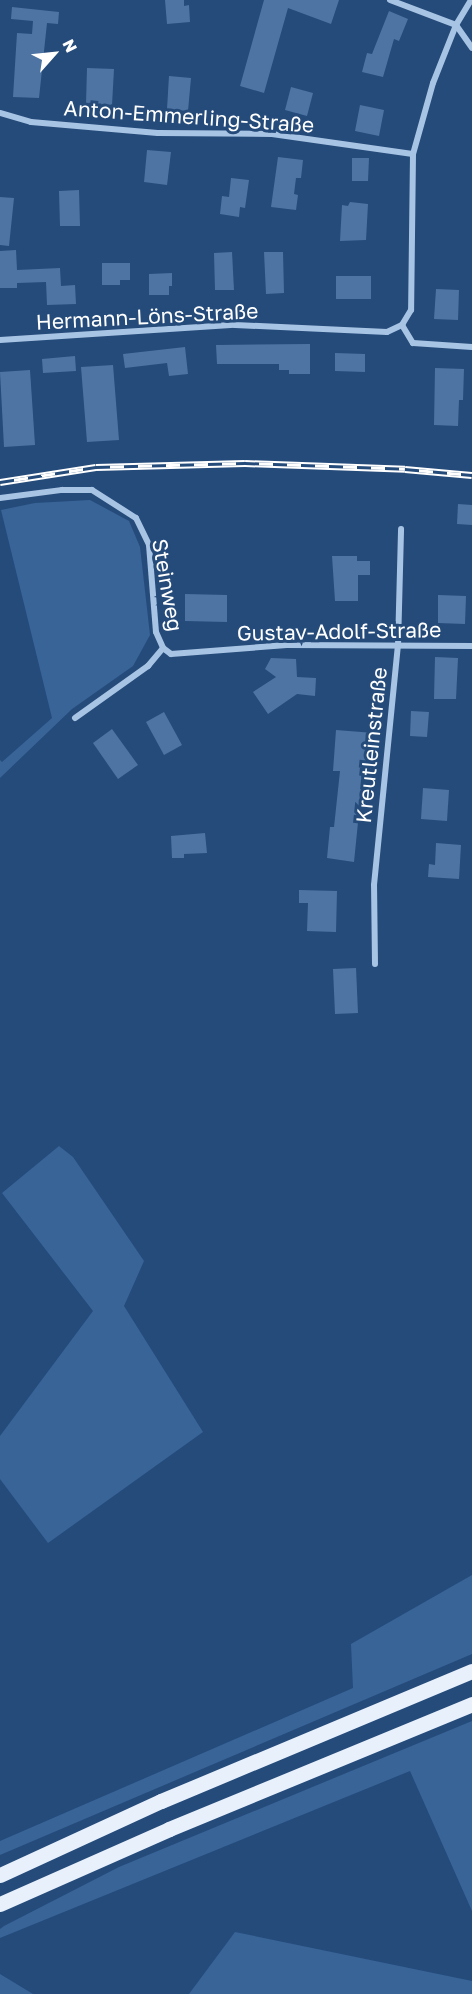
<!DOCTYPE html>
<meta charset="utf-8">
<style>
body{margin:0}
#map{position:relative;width:472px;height:1994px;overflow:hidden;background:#254b7a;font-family:"Golos Text",sans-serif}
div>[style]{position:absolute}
.green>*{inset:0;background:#396498}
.building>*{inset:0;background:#4e74a3}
.street>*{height:6px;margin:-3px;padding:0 3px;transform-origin:3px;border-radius:3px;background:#a8c4e4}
.primary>*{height:15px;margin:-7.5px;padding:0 7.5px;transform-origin:7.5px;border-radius:7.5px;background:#e8f0fc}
.rail>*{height:7px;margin-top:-3.5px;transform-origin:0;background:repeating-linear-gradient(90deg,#254b7a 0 14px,#fff 0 28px);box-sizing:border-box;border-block:2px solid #fff}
span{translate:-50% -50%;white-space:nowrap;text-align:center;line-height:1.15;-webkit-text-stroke:6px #254b7a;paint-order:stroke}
.street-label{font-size:21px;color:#fff}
.north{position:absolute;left:24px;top:24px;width:60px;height:60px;-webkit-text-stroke:4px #254b7a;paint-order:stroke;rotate:63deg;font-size:16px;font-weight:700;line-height:24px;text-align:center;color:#fff}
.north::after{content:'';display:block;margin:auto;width:21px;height:27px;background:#fff;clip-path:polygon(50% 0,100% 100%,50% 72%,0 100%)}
</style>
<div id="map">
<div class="green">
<i style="clip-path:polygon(90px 500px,129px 521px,140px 547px,150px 635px,133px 666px,72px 709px,0 778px,0 760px,2px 762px,52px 718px,1px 510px,35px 503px)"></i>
<i style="clip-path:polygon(59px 1146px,73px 1157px,144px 1261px,124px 1306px,203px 1432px,48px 1543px,0 1479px,0 1436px,93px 1311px,2px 1193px)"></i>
<i style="clip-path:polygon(472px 1575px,472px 1654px,0 1855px,0 1841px,353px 1688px,351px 1644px)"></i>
<i style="clip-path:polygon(472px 1721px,472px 1911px,410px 1771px,0 1938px,0 1929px,4px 1926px,119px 1867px)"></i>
<i style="clip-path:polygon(235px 1932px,472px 1981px,472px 1994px,189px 1994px)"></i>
<i style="clip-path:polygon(0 1974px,33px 1994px,0 1994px)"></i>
</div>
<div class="building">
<i style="clip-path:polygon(165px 0,184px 0,184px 6px,189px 5px,190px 22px,167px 24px)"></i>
<i style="clip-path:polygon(264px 0,339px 0,331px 24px,288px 8px,264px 93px,240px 86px)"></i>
<i style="clip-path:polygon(12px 7px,59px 12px,58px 24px,47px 23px,39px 98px,13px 97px,17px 33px,32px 34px,33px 21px,11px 19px)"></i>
<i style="clip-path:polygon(389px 11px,408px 19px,399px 41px,394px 39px,383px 77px,362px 72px,367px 53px,372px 54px)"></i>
<i style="clip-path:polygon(87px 68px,114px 69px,112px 105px,86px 104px)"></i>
<i style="clip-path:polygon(169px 76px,191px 78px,188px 111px,167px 109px)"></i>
<i style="clip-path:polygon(291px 87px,313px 93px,307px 116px,285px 110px)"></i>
<i style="clip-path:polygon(360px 105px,384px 110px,379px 136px,355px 131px)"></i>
<i style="clip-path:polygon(147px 150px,171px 152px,167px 185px,144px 182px)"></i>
<i style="clip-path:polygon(278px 157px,303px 160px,301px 178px,296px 178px,294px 194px,298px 195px,296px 210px,271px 207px)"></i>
<i style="clip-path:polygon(352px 158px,369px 158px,368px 181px,352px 181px)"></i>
<i style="clip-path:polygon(231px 178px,249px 180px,245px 208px,240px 207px,239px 217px,220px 214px,222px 196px,229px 197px)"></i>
<i style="clip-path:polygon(79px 190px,80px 226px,60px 226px,59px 191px)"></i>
<i style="clip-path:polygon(0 197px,14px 198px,9px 246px,0 245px)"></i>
<i style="clip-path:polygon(350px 202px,368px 204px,366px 240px,340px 241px,342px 205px,348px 206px)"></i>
<i style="clip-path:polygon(16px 250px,17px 270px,60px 268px,61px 286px,75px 285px,76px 304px,47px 305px,46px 282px,17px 283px,17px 288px,0 288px,0 251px)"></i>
<i style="clip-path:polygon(232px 252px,234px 290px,215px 290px,214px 253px)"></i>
<i style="clip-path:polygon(264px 252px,283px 252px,284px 293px,266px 294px)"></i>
<i style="clip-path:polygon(102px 263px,130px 263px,130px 280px,120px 280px,120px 285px,102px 285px)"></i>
<i style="clip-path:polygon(172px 273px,172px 286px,169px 286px,169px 295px,149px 295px,149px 274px)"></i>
<i style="clip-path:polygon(336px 276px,371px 276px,371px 299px,336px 299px)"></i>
<i style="clip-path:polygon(436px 289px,459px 290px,458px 320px,434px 319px)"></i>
<i style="clip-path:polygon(310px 344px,310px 374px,289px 374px,289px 370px,279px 370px,279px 364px,217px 364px,216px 345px)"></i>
<i style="clip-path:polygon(185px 347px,188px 374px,169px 376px,167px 363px,125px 368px,123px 354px)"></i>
<i style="clip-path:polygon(335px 353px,365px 354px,365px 372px,335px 371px)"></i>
<i style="clip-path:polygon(75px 356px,76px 371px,43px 373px,42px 359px)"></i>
<i style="clip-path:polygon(113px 365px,119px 440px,87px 442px,81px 367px)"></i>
<i style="clip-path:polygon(435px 368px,464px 369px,463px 400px,459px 400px,458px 426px,434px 425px)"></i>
<i style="clip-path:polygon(30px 370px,35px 445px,4px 447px,0 372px)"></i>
<i style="clip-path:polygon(458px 504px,472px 505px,472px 525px,457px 524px)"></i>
<i style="clip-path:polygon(332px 556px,357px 556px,357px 561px,370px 561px,370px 575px,358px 575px,358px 601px,335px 601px)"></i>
<i style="clip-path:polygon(185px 594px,227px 595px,227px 622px,185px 621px)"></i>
<i style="clip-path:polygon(438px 595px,466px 596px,465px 624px,438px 623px)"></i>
<i style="clip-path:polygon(435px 657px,458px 658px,456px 699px,434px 699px)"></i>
<i style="clip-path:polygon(271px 658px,296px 659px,297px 677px,316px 678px,315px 696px,297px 694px,268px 714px,253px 692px,276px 677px,265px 669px)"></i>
<i style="clip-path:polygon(411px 711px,429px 712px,427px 737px,410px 736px)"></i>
<i style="clip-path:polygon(164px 712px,182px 745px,164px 755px,146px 722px)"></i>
<i style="clip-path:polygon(112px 729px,138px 765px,118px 779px,93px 743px)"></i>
<i style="clip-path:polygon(336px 730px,374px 733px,371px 773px,363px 773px,354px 862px,327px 858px,330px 827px,334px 827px,340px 771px,333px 771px)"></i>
<i style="clip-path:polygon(423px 788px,449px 790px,447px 821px,421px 819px)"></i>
<i style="clip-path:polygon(205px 833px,207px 853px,184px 854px,184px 858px,172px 858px,171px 836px)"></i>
<i style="clip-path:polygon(436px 843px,461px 845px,459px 879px,428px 877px,429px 864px,435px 865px)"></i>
<i style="clip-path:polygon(299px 890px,337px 891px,336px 932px,307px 931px,308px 903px,299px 903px)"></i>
<i style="clip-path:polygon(356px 968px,358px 1013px,335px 1014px,333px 969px)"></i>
</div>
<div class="street">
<i style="left:390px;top:0;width:71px;rotate:20.7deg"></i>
<i style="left:456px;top:25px;width:28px;rotate:55deg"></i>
<i style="left:471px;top:0;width:29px;rotate:121deg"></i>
<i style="left:456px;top:25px;width:62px;rotate:111.6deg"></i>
<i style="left:433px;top:83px;width:74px;rotate:105.7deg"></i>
<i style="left:413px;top:154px;width:156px;rotate:90.7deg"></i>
<i style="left:411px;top:310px;width:17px;rotate:121deg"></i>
<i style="left:402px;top:325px;width:21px;rotate:59deg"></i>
<i style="left:413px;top:343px;width:59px;rotate:3.9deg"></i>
<i style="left:0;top:113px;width:32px;rotate:16deg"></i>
<i style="left:31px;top:122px;width:127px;rotate:5deg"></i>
<i style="left:158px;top:133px;width:114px;rotate:0.5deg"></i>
<i style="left:272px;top:134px;width:142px;rotate:8.1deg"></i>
<i style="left:0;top:340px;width:235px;rotate:-3.7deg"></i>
<i style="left:235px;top:325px;width:152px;rotate:2.6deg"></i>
<i style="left:387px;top:332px;width:17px;rotate:-25deg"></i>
<i style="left:0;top:498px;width:63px;rotate:-7.4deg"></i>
<i style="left:62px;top:490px;width:30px"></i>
<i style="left:92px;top:490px;width:52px;rotate:32.5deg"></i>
<i style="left:136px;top:518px;width:30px;rotate:64deg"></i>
<i style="left:149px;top:545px;width:87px;rotate:85.4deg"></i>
<i style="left:156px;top:632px;width:17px;rotate:66deg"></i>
<i style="left:163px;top:648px;width:10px;rotate:37deg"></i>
<i style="left:171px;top:654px;width:116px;rotate:-4.4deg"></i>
<i style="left:287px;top:645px;width:185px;rotate:0.3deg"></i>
<i style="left:75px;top:718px;width:90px;rotate:-35.5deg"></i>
<i style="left:148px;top:666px;width:23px;rotate:-50deg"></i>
<i style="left:375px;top:964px;width:79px;rotate:-90.7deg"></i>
<i style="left:374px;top:885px;width:240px;rotate:-84.3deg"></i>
<i style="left:398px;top:646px;width:117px;rotate:-88.5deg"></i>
</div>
<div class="primary">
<i style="left:0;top:1875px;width:177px;rotate:-24.7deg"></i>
<i style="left:161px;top:1801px;width:337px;rotate:-22.7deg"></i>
<i style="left:0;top:1904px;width:185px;rotate:-23.9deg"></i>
<i style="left:169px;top:1829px;width:328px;rotate:-22.4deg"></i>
</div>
<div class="rail">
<i style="left:0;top:482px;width:97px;rotate:-8.9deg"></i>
<i style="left:96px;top:467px;width:149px;rotate:-1.5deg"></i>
<i style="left:245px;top:463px;width:160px;rotate:2.1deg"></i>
<i style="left:405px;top:469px;width:67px;rotate:5.1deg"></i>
</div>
<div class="street-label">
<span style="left:189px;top:116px;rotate:4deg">Anton-Emmerling-Straße</span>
<span style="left:147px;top:316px;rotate:-3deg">Hermann-Löns-Straße</span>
<span style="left:168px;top:585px;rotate:80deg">Steinweg</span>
<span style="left:339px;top:631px;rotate:-1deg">Gustav-Adolf-Straße</span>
<span style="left:371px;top:745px;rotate:-84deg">Kreutleinstraße</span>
</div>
<div class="north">N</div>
</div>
